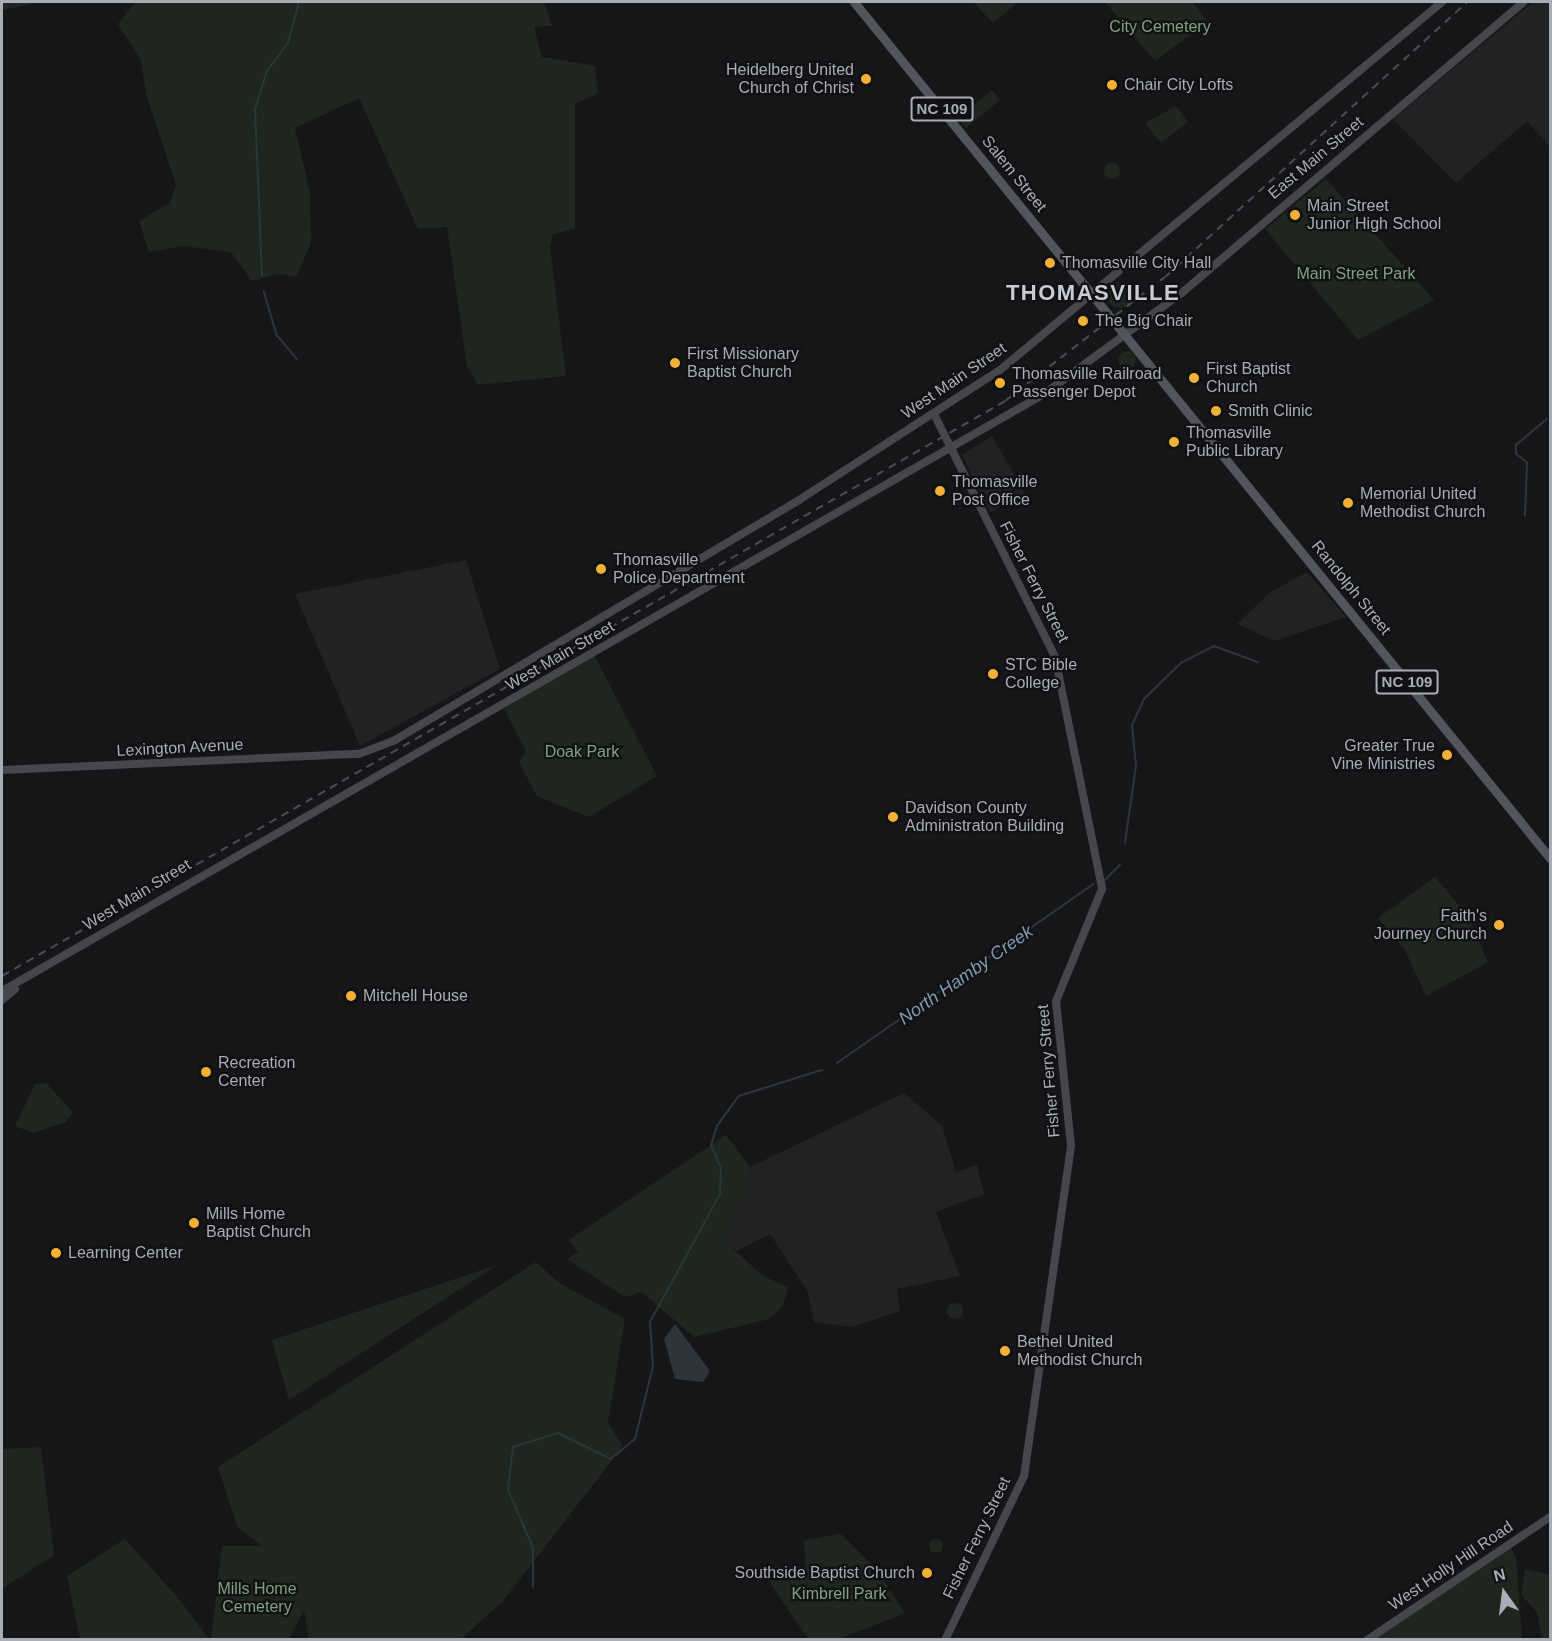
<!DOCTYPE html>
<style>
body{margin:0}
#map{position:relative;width:1552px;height:1641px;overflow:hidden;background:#161618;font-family:Arial,sans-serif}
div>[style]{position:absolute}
.built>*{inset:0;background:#222225}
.green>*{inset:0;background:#1e261f}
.round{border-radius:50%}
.water>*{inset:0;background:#2c353c}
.stream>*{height:1.5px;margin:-0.75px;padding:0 0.75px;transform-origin:0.75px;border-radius:0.75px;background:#2c353c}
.secondary>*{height:8px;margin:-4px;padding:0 4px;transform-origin:4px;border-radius:4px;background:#45474d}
.primary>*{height:9px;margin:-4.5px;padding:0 4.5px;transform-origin:4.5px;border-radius:4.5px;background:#53555c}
.rail>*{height:1.5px;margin-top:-0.75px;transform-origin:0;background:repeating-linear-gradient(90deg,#4a4c52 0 8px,transparent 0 14px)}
.dots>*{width:16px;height:16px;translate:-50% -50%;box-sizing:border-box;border:3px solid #111113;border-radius:50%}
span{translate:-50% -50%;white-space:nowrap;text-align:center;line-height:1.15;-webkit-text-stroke:4.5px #111113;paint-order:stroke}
.shield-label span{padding:2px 4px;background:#111113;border:2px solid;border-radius:4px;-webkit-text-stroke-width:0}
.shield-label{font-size:15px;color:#a8adb8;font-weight:700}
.park-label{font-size:16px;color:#7fa381}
.poi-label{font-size:16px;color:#a8adb8}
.right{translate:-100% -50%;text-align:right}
.left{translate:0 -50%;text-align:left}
.street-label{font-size:16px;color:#a8adb8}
.water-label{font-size:18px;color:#7f9bb3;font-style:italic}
.district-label{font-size:22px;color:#c9ccd4;font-weight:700;letter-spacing:1.5px}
.frame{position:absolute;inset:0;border:3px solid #a8adb8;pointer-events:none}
.north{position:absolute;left:1474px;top:1563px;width:60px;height:60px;-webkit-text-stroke:4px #111113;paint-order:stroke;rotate:346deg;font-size:16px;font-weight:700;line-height:24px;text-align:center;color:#a8adb8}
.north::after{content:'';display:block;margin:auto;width:21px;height:27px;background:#a8adb8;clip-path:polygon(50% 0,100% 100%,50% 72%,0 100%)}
</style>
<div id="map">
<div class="built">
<i style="clip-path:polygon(1533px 2px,1550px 2px,1550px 147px,1527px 121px,1456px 183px,1393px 119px)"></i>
<i style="clip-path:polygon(992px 436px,1025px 494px,990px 512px,962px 455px)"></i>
<i style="clip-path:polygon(466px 560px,500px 669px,360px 746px,295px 594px)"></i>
<i style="clip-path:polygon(1307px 572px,1346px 617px,1275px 641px,1237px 624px,1269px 593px)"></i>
<i style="clip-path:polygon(904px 1093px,942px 1126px,956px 1172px,977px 1165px,984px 1194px,936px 1212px,960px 1276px,897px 1289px,900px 1311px,852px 1327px,814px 1322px,808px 1292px,770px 1234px,737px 1251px,722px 1239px,746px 1198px,750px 1167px)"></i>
</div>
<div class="green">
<i style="clip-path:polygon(2px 2px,41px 2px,3px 10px)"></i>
<i style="clip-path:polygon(135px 2px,544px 2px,552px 26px,534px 27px,542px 57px,595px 66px,598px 93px,575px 104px,575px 229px,553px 234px,550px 247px,566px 376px,478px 385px,467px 366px,447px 227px,418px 229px,359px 98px,295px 128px,310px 193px,311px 243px,296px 277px,277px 274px,252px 281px,231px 252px,183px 246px,149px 252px,139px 221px,170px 203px,176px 185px,146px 94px,141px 60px,118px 24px)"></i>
<i style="clip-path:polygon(973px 2px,1018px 2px,993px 23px)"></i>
<i style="clip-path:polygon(1105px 2px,1192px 2px,1208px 22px,1155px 61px)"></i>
<i style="clip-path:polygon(992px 90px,1000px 100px,966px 128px,958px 119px)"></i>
<i style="clip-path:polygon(1176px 106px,1188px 122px,1161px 143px,1145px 123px)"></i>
<i class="round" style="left:1104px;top:163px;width:16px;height:16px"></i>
<i style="clip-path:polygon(1326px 179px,1434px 300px,1358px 340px,1265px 229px)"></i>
<i class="round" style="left:1107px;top:282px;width:26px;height:26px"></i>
<i class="round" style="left:1118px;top:351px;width:18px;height:18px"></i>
<i style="clip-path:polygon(593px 653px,657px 776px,589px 817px,537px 796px,519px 762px,526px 751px,504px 709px)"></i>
<i style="clip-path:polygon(1435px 877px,1468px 916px,1488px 962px,1426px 996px,1405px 950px,1378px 918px)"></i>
<i style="clip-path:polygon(46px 1083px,73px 1112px,66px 1122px,33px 1133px,15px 1126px,35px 1084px)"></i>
<i style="clip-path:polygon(726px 1135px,750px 1167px,746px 1198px,722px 1239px,763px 1276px,788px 1287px,783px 1306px,769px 1319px,694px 1337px,642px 1292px,625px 1297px,567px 1259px,578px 1252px,569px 1240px)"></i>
<i style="clip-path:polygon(536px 1262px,559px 1283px,625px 1319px,608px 1423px,623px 1446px,503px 1601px,461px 1639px,309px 1639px,304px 1610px,289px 1639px,211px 1639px,222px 1546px,262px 1546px,237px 1526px,218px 1467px)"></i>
<i style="clip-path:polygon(497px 1265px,289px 1400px,272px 1340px)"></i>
<i class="round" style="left:947px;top:1303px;width:16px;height:16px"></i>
<i style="clip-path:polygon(41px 1447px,54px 1555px,2px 1589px,2px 1449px)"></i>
<i style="clip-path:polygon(841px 1534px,877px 1570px,905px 1613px,839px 1639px,808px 1639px,759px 1566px,806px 1568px,804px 1540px)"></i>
<i class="round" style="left:929px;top:1539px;width:14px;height:14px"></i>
<i style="clip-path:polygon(125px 1539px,180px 1600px,209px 1639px,80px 1639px,67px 1576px)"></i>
<i style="clip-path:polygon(1509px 1545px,1516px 1557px,1522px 1639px,1367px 1640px)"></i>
<i style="clip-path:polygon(1525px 1569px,1550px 1575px,1550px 1639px,1542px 1639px,1537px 1612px,1521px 1595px)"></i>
</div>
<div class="water">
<i style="clip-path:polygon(675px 1324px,710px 1371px,703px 1382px,675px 1379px,664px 1339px)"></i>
</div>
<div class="stream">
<i style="left:262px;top:276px;width:166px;rotate:-92.4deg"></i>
<i style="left:255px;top:110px;width:41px;rotate:-72.9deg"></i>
<i style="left:267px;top:71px;width:35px;rotate:-53deg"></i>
<i style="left:288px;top:43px;width:42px;rotate:-75deg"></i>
<i style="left:264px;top:291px;width:46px;rotate:73.5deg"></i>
<i style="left:277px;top:335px;width:31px;rotate:50deg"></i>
<i style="left:1525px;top:516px;width:53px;rotate:-87.8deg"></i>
<i style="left:1527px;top:463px;width:14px;rotate:-141deg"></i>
<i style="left:1516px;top:454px;width:9px;rotate:-90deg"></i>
<i style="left:1516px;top:445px;width:40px;rotate:-40deg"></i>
<i style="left:1125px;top:843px;width:78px;rotate:-81.9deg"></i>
<i style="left:1136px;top:766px;width:41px;rotate:-95.6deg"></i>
<i style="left:1132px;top:725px;width:29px;rotate:-65deg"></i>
<i style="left:1144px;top:699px;width:52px;rotate:-44.2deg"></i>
<i style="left:1181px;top:663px;width:37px;rotate:-27deg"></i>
<i style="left:1214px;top:646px;width:47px;rotate:20deg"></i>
<i style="left:1105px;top:880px;width:21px;rotate:-45deg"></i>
<i style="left:837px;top:1063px;width:313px;rotate:-34.9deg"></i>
<i style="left:533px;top:1587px;width:39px;rotate:-90deg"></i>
<i style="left:533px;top:1548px;width:63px;rotate:-113.3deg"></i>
<i style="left:508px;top:1490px;width:43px;rotate:-83.4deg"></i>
<i style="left:513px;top:1447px;width:47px;rotate:-17.3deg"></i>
<i style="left:558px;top:1433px;width:59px;rotate:26.1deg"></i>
<i style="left:611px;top:1459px;width:31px;rotate:-40deg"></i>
<i style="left:635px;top:1439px;width:74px;rotate:-76deg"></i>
<i style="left:653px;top:1367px;width:45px;rotate:-93.8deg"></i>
<i style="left:650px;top:1322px;width:146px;rotate:-61.3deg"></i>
<i style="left:720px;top:1194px;width:26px;rotate:-88deg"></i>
<i style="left:721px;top:1168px;width:24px;rotate:-114deg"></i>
<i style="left:711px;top:1146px;width:21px;rotate:-73deg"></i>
<i style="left:717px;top:1126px;width:37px;rotate:-54deg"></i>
<i style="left:739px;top:1096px;width:87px;rotate:-17.4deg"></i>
</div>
<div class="secondary">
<i style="left:934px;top:414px;width:271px;rotate:63.5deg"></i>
<i style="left:1055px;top:657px;width:237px;rotate:78.5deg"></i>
<i style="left:1102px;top:889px;width:121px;rotate:112.3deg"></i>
<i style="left:1056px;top:1001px;width:146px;rotate:84.1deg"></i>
<i style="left:1071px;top:1146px;width:333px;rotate:98.1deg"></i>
<i style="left:1024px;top:1476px;width:182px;rotate:115.7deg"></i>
<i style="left:2px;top:770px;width:357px;rotate:-2.6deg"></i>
<i style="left:359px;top:754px;width:39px;rotate:-21deg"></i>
<i style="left:395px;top:740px;width:470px;rotate:-30.7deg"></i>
<i style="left:799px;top:500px;width:239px;rotate:-32.9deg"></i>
<i style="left:1000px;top:370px;width:575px;rotate:-39.78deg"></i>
<i style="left:2px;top:991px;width:1201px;rotate:-29.81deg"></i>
<i style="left:1044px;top:394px;width:174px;rotate:-36.3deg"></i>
<i style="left:1184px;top:291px;width:445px;rotate:-40.4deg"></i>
<i style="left:2px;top:1000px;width:17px;rotate:-40deg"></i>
<i style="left:1367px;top:1640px;width:220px;rotate:-33.9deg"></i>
</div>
<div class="primary">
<i style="left:854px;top:2px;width:1103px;rotate:50.89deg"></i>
</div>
<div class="rail">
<i style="left:2px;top:976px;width:1156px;rotate:-29.82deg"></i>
<i style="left:1005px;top:401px;width:202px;rotate:-37.8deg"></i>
<i style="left:1165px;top:277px;width:408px;rotate:-42.3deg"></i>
</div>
<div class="dots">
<i style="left:866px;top:79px;background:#f2b134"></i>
<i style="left:1112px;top:85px;background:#f2b134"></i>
<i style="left:1295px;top:215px;background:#f2b134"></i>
<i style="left:1050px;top:263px;background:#f2b134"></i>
<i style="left:1083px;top:321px;background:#f2b134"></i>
<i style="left:675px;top:363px;background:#f2b134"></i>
<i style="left:1194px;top:378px;background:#f2b134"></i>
<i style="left:1000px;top:383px;background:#f2b134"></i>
<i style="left:1216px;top:411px;background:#f2b134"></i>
<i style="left:1174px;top:442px;background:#f2b134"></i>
<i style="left:940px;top:491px;background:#f2b134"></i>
<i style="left:1348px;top:503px;background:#f2b134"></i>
<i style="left:601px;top:569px;background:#f2b134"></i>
<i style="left:993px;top:674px;background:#f2b134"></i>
<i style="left:1447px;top:755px;background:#f2b134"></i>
<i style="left:893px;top:817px;background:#f2b134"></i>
<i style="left:1499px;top:925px;background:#f2b134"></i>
<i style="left:351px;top:996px;background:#f2b134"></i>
<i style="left:206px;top:1072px;background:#f2b134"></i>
<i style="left:194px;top:1223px;background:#f2b134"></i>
<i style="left:56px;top:1253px;background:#f2b134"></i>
<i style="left:1005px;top:1351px;background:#f2b134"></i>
<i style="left:927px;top:1573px;background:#f2b134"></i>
</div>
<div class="shield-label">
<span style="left:942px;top:109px">NC 109</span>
<span style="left:1407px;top:682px">NC 109</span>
</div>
<div class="park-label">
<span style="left:1160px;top:27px">City Cemetery</span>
<span style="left:1356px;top:274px">Main Street Park</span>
<span style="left:582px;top:752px">Doak Park</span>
<span style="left:257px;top:1598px">Mills Home<br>Cemetery</span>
<span style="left:839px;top:1594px">Kimbrell Park</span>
</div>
<div class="poi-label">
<span class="right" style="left:854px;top:79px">Heidelberg United<br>Church of Christ</span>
<span class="left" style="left:1124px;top:85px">Chair City Lofts</span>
<span class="left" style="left:1307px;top:215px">Main Street<br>Junior High School</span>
<span class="left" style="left:1062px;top:263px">Thomasville City Hall</span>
<span class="left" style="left:1095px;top:321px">The Big Chair</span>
<span class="left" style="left:687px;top:363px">First Missionary<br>Baptist Church</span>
<span class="left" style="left:1206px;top:378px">First Baptist<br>Church</span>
<span class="left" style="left:1012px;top:383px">Thomasville Railroad<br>Passenger Depot</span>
<span class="left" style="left:1228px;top:411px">Smith Clinic</span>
<span class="left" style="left:1186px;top:442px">Thomasville<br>Public Library</span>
<span class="left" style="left:952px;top:491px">Thomasville<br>Post Office</span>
<span class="left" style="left:1360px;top:503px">Memorial United<br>Methodist Church</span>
<span class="left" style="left:613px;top:569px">Thomasville<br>Police Department</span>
<span class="left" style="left:1005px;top:674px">STC Bible<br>College</span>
<span class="right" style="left:1435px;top:755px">Greater True<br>Vine Ministries</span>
<span class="left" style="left:905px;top:817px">Davidson County<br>Administraton Building</span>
<span class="right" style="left:1487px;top:925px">Faith's<br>Journey Church</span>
<span class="left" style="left:363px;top:996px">Mitchell House</span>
<span class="left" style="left:218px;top:1072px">Recreation<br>Center</span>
<span class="left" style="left:206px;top:1223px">Mills Home<br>Baptist Church</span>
<span class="left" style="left:68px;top:1253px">Learning Center</span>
<span class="left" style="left:1017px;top:1351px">Bethel United<br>Methodist Church</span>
<span class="right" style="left:915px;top:1573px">Southside Baptist Church</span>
</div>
<div class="street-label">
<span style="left:1316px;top:158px;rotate:-40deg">East Main Street</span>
<span style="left:1014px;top:174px;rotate:51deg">Salem Street</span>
<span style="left:954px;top:381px;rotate:-34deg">West Main Street</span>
<span style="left:1034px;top:582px;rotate:63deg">Fisher Ferry Street</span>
<span style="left:1351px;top:588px;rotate:51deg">Randolph Street</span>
<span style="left:560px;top:656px;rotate:-30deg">West Main Street</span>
<span style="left:180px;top:748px;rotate:-3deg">Lexington Avenue</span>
<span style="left:137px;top:895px;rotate:-31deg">West Main Street</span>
<span style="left:1049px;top:1071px;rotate:-95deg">Fisher Ferry Street</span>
<span style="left:977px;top:1538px;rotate:-64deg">Fisher Ferry Street</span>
<span style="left:1451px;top:1566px;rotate:-34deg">West Holly Hill Road</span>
</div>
<div class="water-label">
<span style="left:966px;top:975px;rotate:-35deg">North Hamby Creek</span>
</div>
<div class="district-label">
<span style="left:1093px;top:293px">THOMASVILLE</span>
</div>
<div class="frame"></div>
<div class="north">N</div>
</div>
